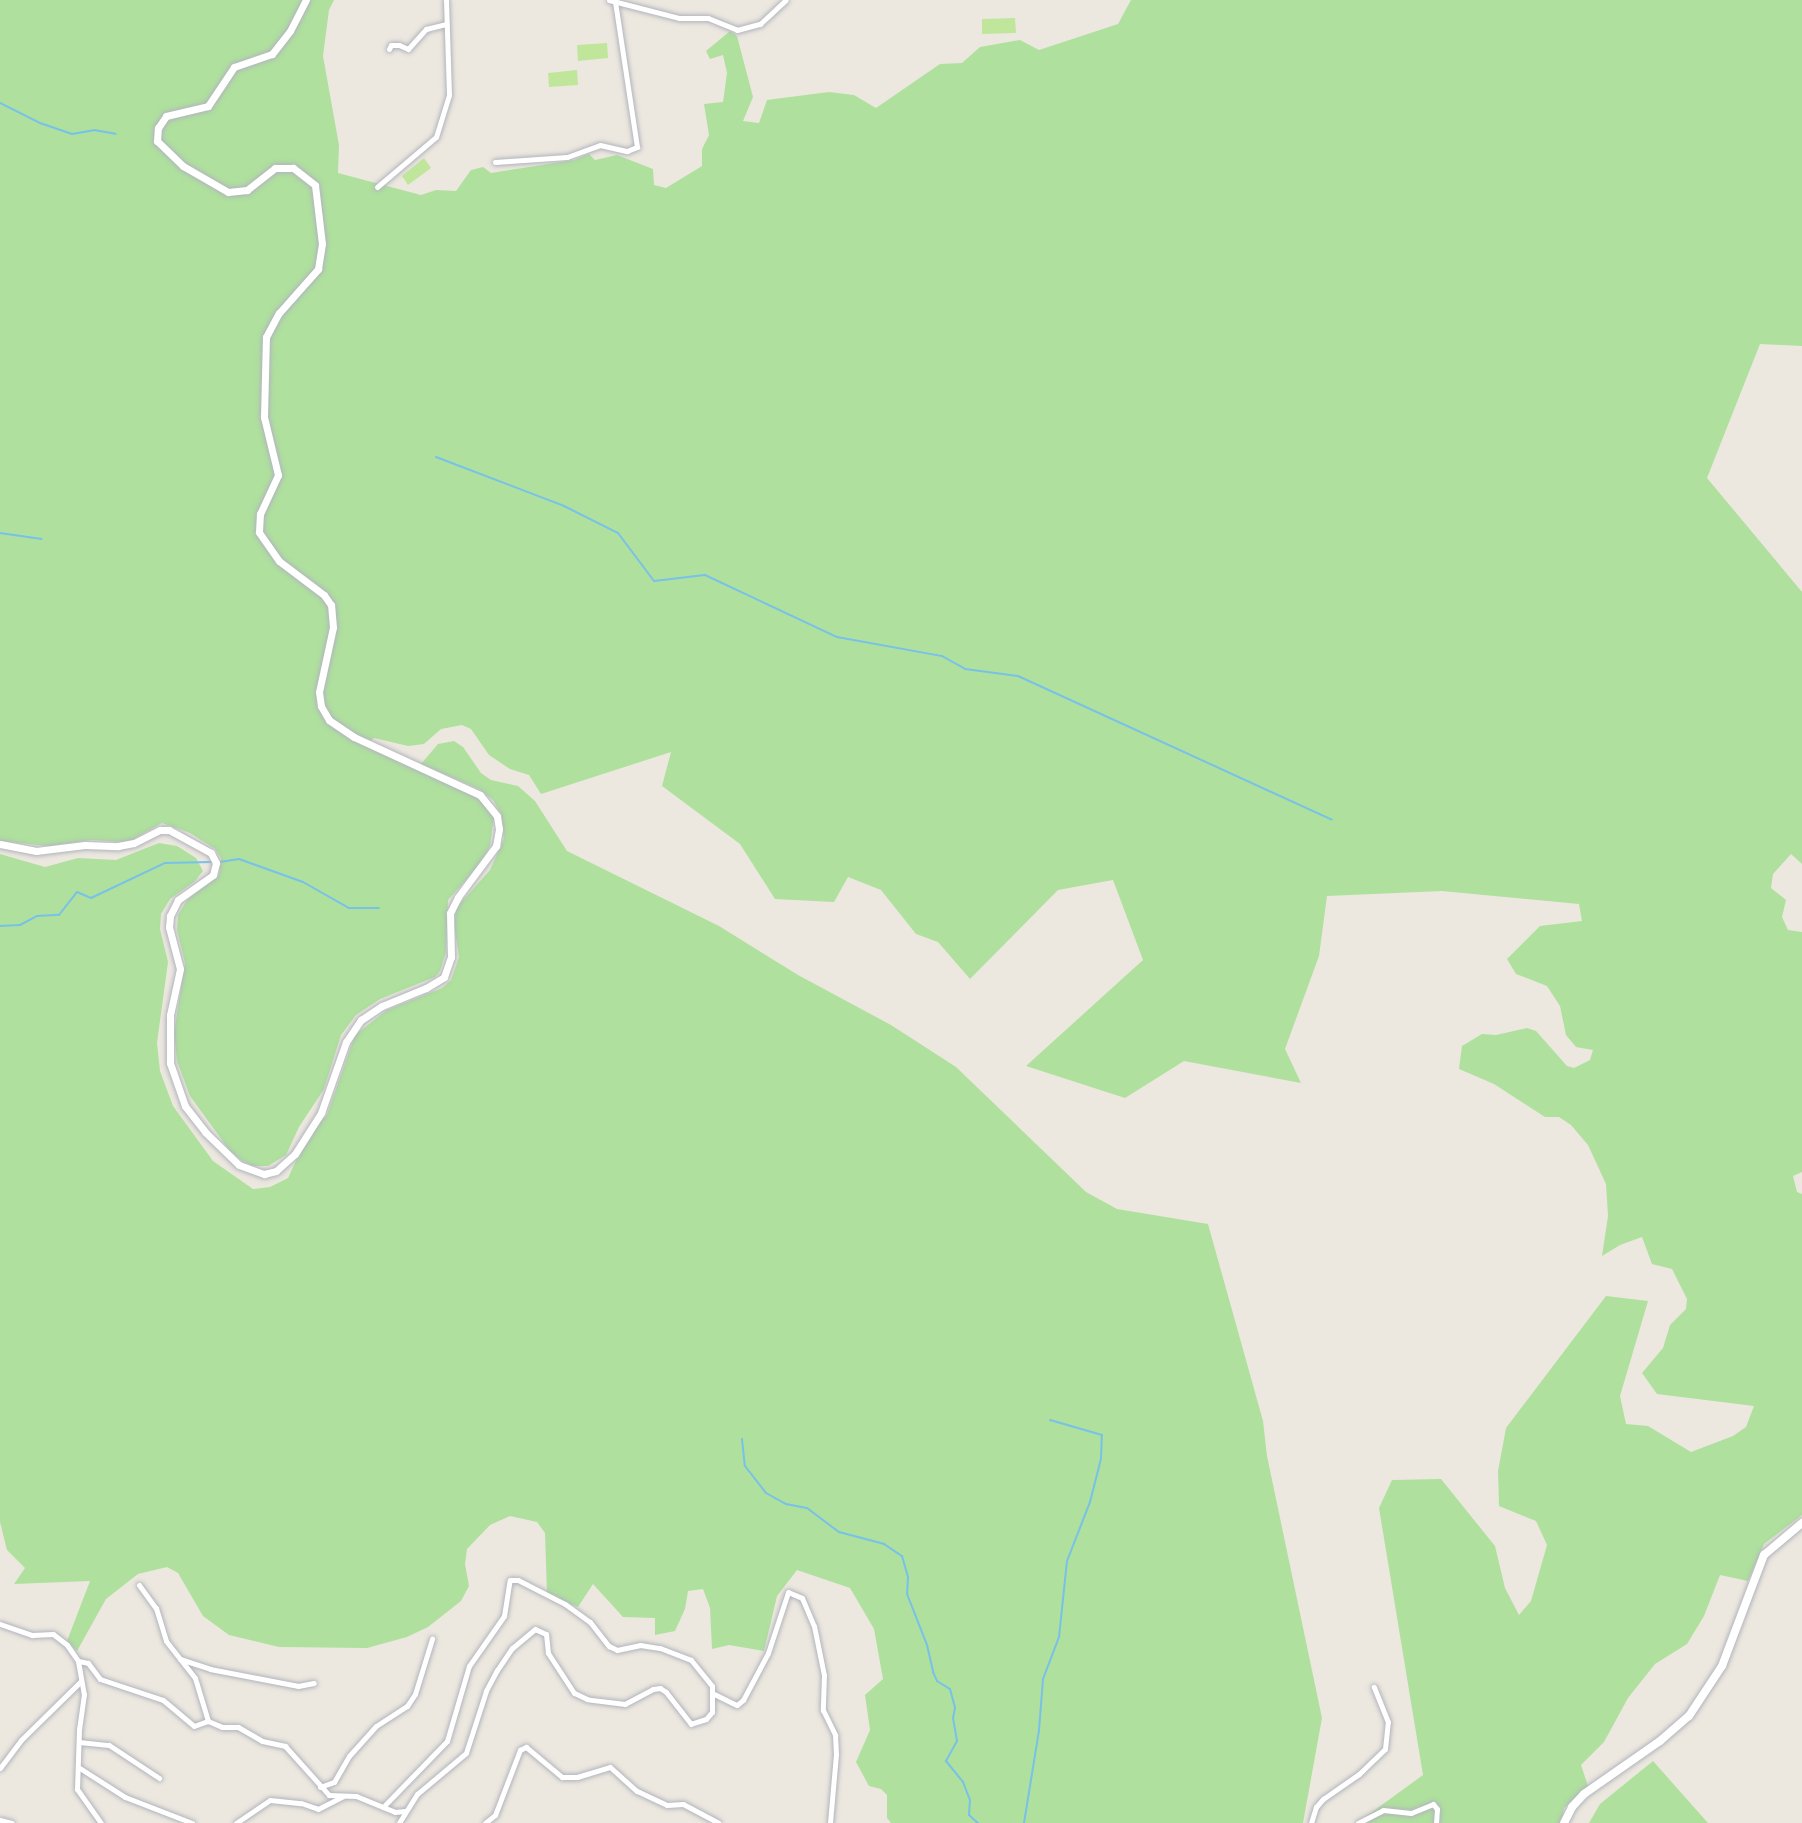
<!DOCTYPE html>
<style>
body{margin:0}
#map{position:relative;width:1802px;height:1823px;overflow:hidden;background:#ece8df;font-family:"PT Sans",sans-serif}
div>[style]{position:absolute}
.green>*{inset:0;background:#afe09e}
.pitch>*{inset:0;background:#c0e69b}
.stream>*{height:2px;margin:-1px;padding:0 1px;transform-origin:1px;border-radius:1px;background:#78c1e8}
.roads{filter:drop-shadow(0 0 2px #b2b4be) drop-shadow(0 0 2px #b2b4be)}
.minor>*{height:5px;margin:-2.5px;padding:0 2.5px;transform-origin:2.5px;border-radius:2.5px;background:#fff}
.tertiary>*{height:7px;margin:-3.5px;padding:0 3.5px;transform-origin:3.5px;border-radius:3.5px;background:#fff}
.secondary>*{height:8px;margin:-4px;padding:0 4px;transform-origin:4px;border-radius:4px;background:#fff}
span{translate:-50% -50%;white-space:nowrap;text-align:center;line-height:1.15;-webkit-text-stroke:7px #fff;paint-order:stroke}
</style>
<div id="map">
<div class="green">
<i style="clip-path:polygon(0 0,334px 0,329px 10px,323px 56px,339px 145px,338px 173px,421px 195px,436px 190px,456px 191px,471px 170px,483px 167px,491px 173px,574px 160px,589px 154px,595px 160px,617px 155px,653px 169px,654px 185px,666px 188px,702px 166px,702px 149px,709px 135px,704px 104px,723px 102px,727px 73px,723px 55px,710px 59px,706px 51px,730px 31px,737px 36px,753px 97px,743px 121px,759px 123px,767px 100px,782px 98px,829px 92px,854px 95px,876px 108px,940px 64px,962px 63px,980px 47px,1020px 40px,1039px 50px,1118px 24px,1131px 0,1802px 0,1802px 346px,1760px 344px,1707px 478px,1802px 592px,1802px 864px,1791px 854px,1773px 874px,1771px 888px,1786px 900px,1782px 917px,1788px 930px,1802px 932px,1802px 1172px,1793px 1176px,1797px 1192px,1802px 1194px,1802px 1515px,1764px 1544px,1748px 1581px,1720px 1575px,1704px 1616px,1687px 1644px,1655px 1664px,1628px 1698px,1604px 1742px,1581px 1765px,1588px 1786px,1564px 1808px,1561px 1823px,1357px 1823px,1423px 1775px,1379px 1508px,1392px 1480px,1441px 1479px,1495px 1546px,1505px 1588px,1519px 1615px,1531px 1601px,1547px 1545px,1536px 1521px,1499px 1506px,1498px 1471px,1506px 1428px,1606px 1296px,1648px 1301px,1620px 1396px,1626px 1424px,1648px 1426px,1691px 1452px,1733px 1436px,1746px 1427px,1754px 1406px,1657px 1394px,1642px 1373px,1663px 1348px,1670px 1325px,1686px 1309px,1687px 1299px,1672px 1269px,1652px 1264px,1642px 1237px,1620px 1245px,1602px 1256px,1608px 1216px,1606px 1184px,1588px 1145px,1571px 1125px,1559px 1117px,1545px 1117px,1494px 1084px,1459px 1069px,1462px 1046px,1482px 1034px,1496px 1035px,1527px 1028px,1536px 1031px,1567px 1066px,1574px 1068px,1590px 1060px,1593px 1050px,1576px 1047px,1566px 1035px,1560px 1006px,1547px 986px,1516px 974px,1507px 959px,1540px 926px,1582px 921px,1579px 904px,1442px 891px,1327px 896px,1319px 956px,1285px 1049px,1301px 1083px,1184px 1061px,1125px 1098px,1026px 1066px,1143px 960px,1113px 880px,1058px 890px,970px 979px,938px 942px,916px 934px,881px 890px,848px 877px,834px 902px,775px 899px,740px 844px,662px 786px,671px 752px,541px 794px,529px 775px,510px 769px,489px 755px,471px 729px,462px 725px,441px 729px,424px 744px,408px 746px,374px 738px,366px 745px,474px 793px,494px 816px,490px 846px,480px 864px,448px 900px,446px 952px,440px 971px,435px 977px,380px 999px,356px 1015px,341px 1035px,324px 1089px,299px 1127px,286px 1155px,268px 1166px,253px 1166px,244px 1162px,230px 1151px,190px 1096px,177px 1061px,174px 1033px,185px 963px,177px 930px,178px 915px,187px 900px,219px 875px,221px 858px,215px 849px,190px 833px,162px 823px,128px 842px,91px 840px,48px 846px,0 841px)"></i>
<i style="clip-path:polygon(454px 741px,463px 747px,481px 773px,491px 780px,518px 786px,535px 801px,567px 851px,719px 926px,798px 975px,891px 1025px,956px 1067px,1086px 1192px,1117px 1209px,1208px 1224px,1263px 1421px,1267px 1456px,1322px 1718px,1303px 1823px,891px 1823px,887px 1818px,887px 1795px,881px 1789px,869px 1786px,856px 1762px,870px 1730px,865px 1695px,883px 1679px,874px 1629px,850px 1588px,797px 1570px,777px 1596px,764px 1651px,729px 1645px,712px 1649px,710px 1608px,703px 1589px,688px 1591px,685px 1609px,675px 1631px,655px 1635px,655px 1618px,623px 1617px,593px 1584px,578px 1607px,547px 1594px,545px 1533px,537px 1522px,510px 1516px,490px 1525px,467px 1549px,465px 1564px,469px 1586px,461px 1601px,428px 1627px,407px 1637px,367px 1648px,279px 1647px,229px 1635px,203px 1616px,178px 1573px,167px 1567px,138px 1574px,106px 1599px,77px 1651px,67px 1641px,90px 1581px,14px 1584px,25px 1568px,7px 1550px,0 1522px,0 854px,45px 867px,78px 858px,116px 860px,159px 843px,177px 846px,196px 858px,203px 871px,194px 882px,170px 899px,161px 914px,160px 929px,168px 962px,157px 1043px,160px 1071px,173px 1106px,213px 1161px,253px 1189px,270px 1187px,288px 1178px,309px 1133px,327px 1115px,355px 1035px,387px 1010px,442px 988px,451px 980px,459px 957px,454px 924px,457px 907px,490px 870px,504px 839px,501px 814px,493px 800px,479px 789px,421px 764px,438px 744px)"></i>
<i style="clip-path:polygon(1653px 1761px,1708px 1823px,1589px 1823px,1600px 1804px)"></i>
</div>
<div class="pitch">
<i style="clip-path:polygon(1015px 18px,1016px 33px,982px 34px,982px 19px)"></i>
<i style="clip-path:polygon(607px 43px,608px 58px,578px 61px,577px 45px)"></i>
<i style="clip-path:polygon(577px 70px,578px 85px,549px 87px,548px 73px)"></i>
<i style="clip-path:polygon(424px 158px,431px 168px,408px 185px,402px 176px)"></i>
</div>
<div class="stream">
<i style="left:0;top:103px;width:45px;rotate:26.6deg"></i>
<i style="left:40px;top:123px;width:34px;rotate:19deg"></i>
<i style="left:72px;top:134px;width:22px;rotate:-10deg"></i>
<i style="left:94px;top:130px;width:22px;rotate:10deg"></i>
<i style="left:436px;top:457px;width:137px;rotate:20.9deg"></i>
<i style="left:564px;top:506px;width:60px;rotate:26.6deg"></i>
<i style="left:618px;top:533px;width:60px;rotate:53.1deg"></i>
<i style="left:654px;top:581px;width:51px;rotate:-6.7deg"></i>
<i style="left:705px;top:575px;width:146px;rotate:25.2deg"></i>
<i style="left:837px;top:637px;width:107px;rotate:10.3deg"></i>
<i style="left:942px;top:656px;width:26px;rotate:29deg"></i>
<i style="left:965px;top:669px;width:53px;rotate:7.5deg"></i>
<i style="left:1018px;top:676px;width:345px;rotate:24.6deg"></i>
<i style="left:0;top:533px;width:42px;rotate:8.1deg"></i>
<i style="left:220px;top:862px;width:19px;rotate:-9deg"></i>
<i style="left:239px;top:859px;width:68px;rotate:19.8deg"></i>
<i style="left:303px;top:882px;width:53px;rotate:29.5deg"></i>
<i style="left:349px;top:908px;width:30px"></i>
<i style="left:0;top:926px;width:20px;rotate:-3deg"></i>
<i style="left:20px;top:925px;width:19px;rotate:-28deg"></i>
<i style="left:37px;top:916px;width:22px;rotate:-3deg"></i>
<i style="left:59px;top:915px;width:29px;rotate:-52deg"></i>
<i style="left:77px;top:892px;width:15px;rotate:23deg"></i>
<i style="left:91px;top:898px;width:82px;rotate:-25.3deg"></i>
<i style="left:165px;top:863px;width:46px;rotate:-1.2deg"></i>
<i style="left:742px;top:1439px;width:27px;rotate:84deg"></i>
<i style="left:745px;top:1466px;width:34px;rotate:52deg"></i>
<i style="left:766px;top:1493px;width:23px;rotate:29deg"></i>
<i style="left:786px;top:1504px;width:21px;rotate:11deg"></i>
<i style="left:807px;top:1508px;width:40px;rotate:37deg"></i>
<i style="left:839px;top:1532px;width:47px;rotate:14.9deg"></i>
<i style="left:884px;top:1544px;width:22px;rotate:34deg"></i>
<i style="left:902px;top:1556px;width:22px;rotate:74deg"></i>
<i style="left:908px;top:1577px;width:17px;rotate:93deg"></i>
<i style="left:907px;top:1594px;width:55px;rotate:68.6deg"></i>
<i style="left:927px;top:1645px;width:28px;rotate:77deg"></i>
<i style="left:933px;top:1672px;width:10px;rotate:66deg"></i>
<i style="left:937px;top:1681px;width:15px;rotate:32deg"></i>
<i style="left:950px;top:1689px;width:20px;rotate:75deg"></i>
<i style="left:955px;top:1708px;width:10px;rotate:101deg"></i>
<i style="left:953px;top:1718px;width:23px;rotate:80deg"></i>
<i style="left:957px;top:1741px;width:23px;rotate:119deg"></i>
<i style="left:946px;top:1761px;width:27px;rotate:51deg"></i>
<i style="left:963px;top:1782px;width:19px;rotate:69deg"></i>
<i style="left:970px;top:1800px;width:15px;rotate:94deg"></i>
<i style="left:969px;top:1815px;width:12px;rotate:42deg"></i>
<i style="left:1024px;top:1823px;width:94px;rotate:-80.8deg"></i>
<i style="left:1039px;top:1730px;width:51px;rotate:-85.5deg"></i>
<i style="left:1043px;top:1679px;width:45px;rotate:-69.1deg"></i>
<i style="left:1059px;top:1637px;width:76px;rotate:-84deg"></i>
<i style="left:1067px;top:1561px;width:63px;rotate:-68.7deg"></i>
<i style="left:1090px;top:1502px;width:44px;rotate:-75.7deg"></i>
<i style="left:1101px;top:1459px;width:24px;rotate:-88deg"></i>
<i style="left:1102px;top:1435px;width:54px;rotate:-163.9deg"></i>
</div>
<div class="roads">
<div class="minor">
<i style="left:609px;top:0;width:72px;rotate:14.4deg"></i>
<i style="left:679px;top:18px;width:29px"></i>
<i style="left:708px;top:18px;width:31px;rotate:22deg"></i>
<i style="left:737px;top:30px;width:24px;rotate:-15deg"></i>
<i style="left:760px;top:24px;width:35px;rotate:-43deg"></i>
<i style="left:389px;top:49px;width:4px;rotate:-63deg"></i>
<i style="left:391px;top:45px;width:8px"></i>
<i style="left:399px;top:45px;width:10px;rotate:24deg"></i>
<i style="left:408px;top:49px;width:27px;rotate:-48deg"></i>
<i style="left:426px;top:29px;width:21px;rotate:-14deg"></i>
<i style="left:495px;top:162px;width:72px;rotate:-4deg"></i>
<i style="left:567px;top:157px;width:35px;rotate:-20deg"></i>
<i style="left:600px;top:145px;width:28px;rotate:13deg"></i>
<i style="left:627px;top:151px;width:11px;rotate:-22deg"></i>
<i style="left:637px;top:147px;width:147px;rotate:-98.6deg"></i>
<i style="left:377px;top:187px;width:77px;rotate:-40.3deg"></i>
<i style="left:436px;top:137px;width:44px;rotate:-72.8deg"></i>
<i style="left:449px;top:95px;width:95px;rotate:-91.8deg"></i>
<i style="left:139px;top:1585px;width:29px;rotate:54deg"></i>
<i style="left:156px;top:1608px;width:34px;rotate:73deg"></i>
<i style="left:166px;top:1641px;width:47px;rotate:51.9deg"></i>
<i style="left:195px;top:1678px;width:45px;rotate:73.2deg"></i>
<i style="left:208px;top:1721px;width:15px;rotate:23deg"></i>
<i style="left:222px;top:1727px;width:16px"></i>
<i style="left:238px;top:1727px;width:28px;rotate:30deg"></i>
<i style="left:262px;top:1741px;width:24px;rotate:12deg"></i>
<i style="left:285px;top:1746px;width:66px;rotate:48.1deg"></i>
<i style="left:329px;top:1795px;width:27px;rotate:2deg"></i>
<i style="left:356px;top:1796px;width:42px;rotate:22.3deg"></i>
<i style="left:395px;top:1812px;width:10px;rotate:-6deg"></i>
<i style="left:0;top:1624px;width:34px;rotate:19deg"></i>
<i style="left:32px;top:1635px;width:21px;rotate:-3deg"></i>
<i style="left:53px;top:1634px;width:18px;rotate:38deg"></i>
<i style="left:67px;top:1645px;width:19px;rotate:55deg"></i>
<i style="left:78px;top:1661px;width:10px;rotate:11deg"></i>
<i style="left:88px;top:1663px;width:20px;rotate:53deg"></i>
<i style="left:100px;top:1679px;width:66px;rotate:18.4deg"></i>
<i style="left:163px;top:1700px;width:40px;rotate:40deg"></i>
<i style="left:194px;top:1726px;width:15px;rotate:-20deg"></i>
<i style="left:180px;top:1659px;width:32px;rotate:18deg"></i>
<i style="left:210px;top:1669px;width:90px;rotate:10.9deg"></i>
<i style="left:298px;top:1686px;width:16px;rotate:-11deg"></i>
<i style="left:78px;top:1661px;width:34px;rotate:80deg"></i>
<i style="left:84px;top:1694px;width:35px;rotate:98deg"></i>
<i style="left:79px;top:1729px;width:60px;rotate:91.9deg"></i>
<i style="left:77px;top:1789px;width:42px;rotate:54.8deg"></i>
<i style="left:714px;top:1694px;width:25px;rotate:26deg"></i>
<i style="left:737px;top:1705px;width:8px;rotate:-40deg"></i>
<i style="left:743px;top:1700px;width:53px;rotate:-62deg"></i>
<i style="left:768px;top:1653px;width:64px;rotate:-71.8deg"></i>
<i style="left:788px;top:1592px;width:15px;rotate:23deg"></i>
<i style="left:802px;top:1598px;width:30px;rotate:67deg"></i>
<i style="left:814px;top:1626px;width:50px;rotate:78.5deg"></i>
<i style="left:824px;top:1675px;width:35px;rotate:92deg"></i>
<i style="left:823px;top:1710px;width:28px;rotate:64deg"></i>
<i style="left:835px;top:1735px;width:19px;rotate:87deg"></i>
<i style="left:836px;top:1754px;width:69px;rotate:95deg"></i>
<i style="left:79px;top:1742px;width:30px;rotate:6deg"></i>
<i style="left:109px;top:1745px;width:60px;rotate:33.4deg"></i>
<i style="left:78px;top:1767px;width:56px;rotate:32.6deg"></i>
<i style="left:125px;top:1797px;width:72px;rotate:21.2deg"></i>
<i style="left:0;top:1768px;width:35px;rotate:-53deg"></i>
<i style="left:21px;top:1740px;width:84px;rotate:-44.5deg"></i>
<i style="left:320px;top:1787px;width:15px;rotate:-20deg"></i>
<i style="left:334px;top:1782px;width:30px;rotate:-60deg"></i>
<i style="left:349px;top:1756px;width:40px;rotate:-48deg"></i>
<i style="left:376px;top:1726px;width:37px;rotate:-33deg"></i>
<i style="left:407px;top:1706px;width:14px;rotate:-56deg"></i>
<i style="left:415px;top:1694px;width:58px;rotate:-72.8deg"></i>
<i style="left:383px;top:1807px;width:92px;rotate:-45.9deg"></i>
<i style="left:447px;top:1741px;width:78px;rotate:-73.7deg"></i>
<i style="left:469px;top:1666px;width:61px;rotate:-55deg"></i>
<i style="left:504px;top:1616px;width:36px;rotate:-81deg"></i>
<i style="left:510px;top:1580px;width:8px"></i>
<i style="left:518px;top:1580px;width:53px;rotate:27.1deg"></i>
<i style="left:565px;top:1604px;width:31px;rotate:36deg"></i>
<i style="left:590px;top:1622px;width:31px;rotate:52deg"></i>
<i style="left:609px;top:1646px;width:9px;rotate:27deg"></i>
<i style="left:617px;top:1650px;width:24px;rotate:-12deg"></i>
<i style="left:640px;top:1645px;width:20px;rotate:9deg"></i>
<i style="left:660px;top:1648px;width:33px;rotate:21deg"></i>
<i style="left:691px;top:1660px;width:33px;rotate:51deg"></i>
<i style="left:712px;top:1686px;width:26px;rotate:90deg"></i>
<i style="left:712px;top:1712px;width:9px;rotate:131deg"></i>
<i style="left:706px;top:1719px;width:16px;rotate:162deg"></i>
<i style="left:691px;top:1724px;width:41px;rotate:-128deg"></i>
<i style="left:666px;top:1692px;width:7px;rotate:-146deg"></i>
<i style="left:660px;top:1688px;width:7px;rotate:172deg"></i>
<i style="left:653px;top:1689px;width:32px;rotate:152deg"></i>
<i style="left:625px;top:1704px;width:38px;rotate:-173deg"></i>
<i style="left:587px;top:1699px;width:14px;rotate:-155deg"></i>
<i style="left:574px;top:1693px;width:48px;rotate:-123deg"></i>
<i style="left:548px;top:1653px;width:19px;rotate:-96deg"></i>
<i style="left:546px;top:1634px;width:12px;rotate:-156deg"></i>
<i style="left:535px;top:1629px;width:30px;rotate:140deg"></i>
<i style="left:512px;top:1648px;width:27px;rotate:124deg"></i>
<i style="left:497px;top:1670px;width:24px;rotate:118deg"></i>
<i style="left:486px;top:1691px;width:65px;rotate:107.9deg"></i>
<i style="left:466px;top:1753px;width:64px;rotate:140.1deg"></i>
<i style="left:417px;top:1794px;width:34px;rotate:122deg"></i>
<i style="left:0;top:1820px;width:12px;rotate:14deg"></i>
<i style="left:236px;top:1823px;width:41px;rotate:-34.1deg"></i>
<i style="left:270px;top:1800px;width:31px;rotate:6deg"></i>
<i style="left:301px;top:1803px;width:18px;rotate:19deg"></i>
<i style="left:318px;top:1809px;width:28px;rotate:-27deg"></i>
<i style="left:485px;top:1823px;width:13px;rotate:-39deg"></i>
<i style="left:495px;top:1815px;width:70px;rotate:-69deg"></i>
<i style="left:520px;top:1750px;width:7px;rotate:-27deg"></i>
<i style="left:526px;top:1747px;width:47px;rotate:39.8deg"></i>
<i style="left:562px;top:1777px;width:15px"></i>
<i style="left:577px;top:1777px;width:34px;rotate:-17deg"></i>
<i style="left:610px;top:1767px;width:36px;rotate:42deg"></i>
<i style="left:637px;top:1791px;width:33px;rotate:25deg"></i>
<i style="left:667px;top:1805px;width:16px;rotate:-4deg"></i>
<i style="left:683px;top:1804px;width:40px;rotate:28deg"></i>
<i style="left:1311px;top:1823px;width:17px;rotate:-73deg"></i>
<i style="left:1316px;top:1807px;width:11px;rotate:-49deg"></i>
<i style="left:1323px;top:1799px;width:44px;rotate:-34.8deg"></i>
<i style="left:1359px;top:1774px;width:36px;rotate:-44deg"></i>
<i style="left:1385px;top:1749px;width:27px;rotate:-84deg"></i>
<i style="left:1388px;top:1722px;width:38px;rotate:-112deg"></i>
<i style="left:1358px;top:1823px;width:28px;rotate:-27deg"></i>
<i style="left:1383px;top:1810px;width:28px;rotate:6deg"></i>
<i style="left:1411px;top:1813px;width:24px;rotate:-22deg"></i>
<i style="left:1433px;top:1804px;width:6px;rotate:51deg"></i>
<i style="left:1437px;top:1809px;width:14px;rotate:94deg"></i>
</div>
<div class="tertiary">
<i style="left:0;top:844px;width:37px;rotate:11deg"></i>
<i style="left:36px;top:851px;width:49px;rotate:-7deg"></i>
<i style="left:85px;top:845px;width:33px;rotate:2deg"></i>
<i style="left:118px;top:846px;width:16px;rotate:-11deg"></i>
<i style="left:134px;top:843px;width:29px;rotate:-27deg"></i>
<i style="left:160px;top:830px;width:9px"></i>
<i style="left:169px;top:830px;width:48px;rotate:28.7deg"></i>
<i style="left:211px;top:853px;width:11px;rotate:63deg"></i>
<i style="left:216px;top:863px;width:12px;rotate:104deg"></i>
<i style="left:213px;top:875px;width:43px;rotate:144.5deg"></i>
<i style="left:178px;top:900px;width:18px;rotate:117deg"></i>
<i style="left:170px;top:916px;width:11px;rotate:95deg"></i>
<i style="left:169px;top:927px;width:43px;rotate:75.3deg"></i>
<i style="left:180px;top:969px;width:47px;rotate:102.3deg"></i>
<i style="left:170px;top:1015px;width:48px;rotate:90deg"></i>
<i style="left:170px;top:1063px;width:46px;rotate:70.8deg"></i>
<i style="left:185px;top:1106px;width:33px;rotate:52deg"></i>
<i style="left:205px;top:1132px;width:47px;rotate:44.1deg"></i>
<i style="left:239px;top:1165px;width:27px;rotate:20deg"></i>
<i style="left:264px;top:1174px;width:12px;rotate:-14deg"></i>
<i style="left:276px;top:1171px;width:25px;rotate:-42deg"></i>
<i style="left:295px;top:1154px;width:49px;rotate:-57.6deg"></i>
<i style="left:321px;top:1113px;width:75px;rotate:-70.6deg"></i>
<i style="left:346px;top:1042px;width:27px;rotate:-56deg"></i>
<i style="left:361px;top:1020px;width:25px;rotate:-34deg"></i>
<i style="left:382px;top:1006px;width:48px;rotate:-22.2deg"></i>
<i style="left:426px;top:988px;width:21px;rotate:-31deg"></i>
<i style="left:444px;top:977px;width:21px;rotate:-71deg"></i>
<i style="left:451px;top:957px;width:44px;rotate:-91.3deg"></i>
<i style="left:450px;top:913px;width:18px;rotate:-63deg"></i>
<i style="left:458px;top:897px;width:64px;rotate:-53.3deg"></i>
<i style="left:496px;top:846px;width:17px;rotate:-80deg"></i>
<i style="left:499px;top:829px;width:13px;rotate:-99deg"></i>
<i style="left:497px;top:816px;width:27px;rotate:-129deg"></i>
<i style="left:480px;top:795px;width:139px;rotate:-155.3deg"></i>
<i style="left:354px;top:737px;width:30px;rotate:-146deg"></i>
<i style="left:329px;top:720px;width:16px;rotate:-120deg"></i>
<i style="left:321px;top:706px;width:14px;rotate:-98deg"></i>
<i style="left:319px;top:692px;width:66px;rotate:-77.8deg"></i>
<i style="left:333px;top:627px;width:22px;rotate:-95deg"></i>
<i style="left:331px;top:605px;width:12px;rotate:-125deg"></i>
<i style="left:324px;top:595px;width:56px;rotate:-142.9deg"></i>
<i style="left:279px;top:561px;width:35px;rotate:-125deg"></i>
<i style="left:259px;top:532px;width:18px;rotate:-87deg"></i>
<i style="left:260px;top:514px;width:43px;rotate:-65.2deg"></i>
<i style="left:278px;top:475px;width:60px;rotate:-103.6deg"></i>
<i style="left:264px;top:417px;width:80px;rotate:-88.6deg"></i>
<i style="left:266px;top:337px;width:27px;rotate:-62deg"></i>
<i style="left:279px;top:313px;width:59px;rotate:-48.4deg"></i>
<i style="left:318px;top:269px;width:25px;rotate:-81deg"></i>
<i style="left:322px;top:244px;width:59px;rotate:-96.8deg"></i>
<i style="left:315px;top:185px;width:28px;rotate:-142deg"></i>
<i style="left:293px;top:168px;width:18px;rotate:180deg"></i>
<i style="left:275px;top:168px;width:36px;rotate:142deg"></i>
<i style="left:247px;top:190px;width:19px;rotate:174deg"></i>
<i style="left:228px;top:192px;width:52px;rotate:-150deg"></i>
<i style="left:183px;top:166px;width:36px;rotate:-136deg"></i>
<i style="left:157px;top:141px;width:13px;rotate:-86deg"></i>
<i style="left:158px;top:128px;width:14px;rotate:-56deg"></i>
<i style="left:166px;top:116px;width:43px;rotate:-13.4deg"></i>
<i style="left:208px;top:106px;width:47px;rotate:-56.3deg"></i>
<i style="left:234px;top:67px;width:40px;rotate:-18.9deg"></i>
<i style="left:272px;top:54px;width:29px;rotate:-52deg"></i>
<i style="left:290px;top:31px;width:35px;rotate:-63deg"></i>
</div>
<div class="secondary">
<i style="left:1564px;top:1823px;width:18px;rotate:-63deg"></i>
<i style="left:1572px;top:1807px;width:18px;rotate:-47deg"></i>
<i style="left:1584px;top:1794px;width:93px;rotate:-34.9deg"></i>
<i style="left:1660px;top:1741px;width:38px;rotate:-41deg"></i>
<i style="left:1689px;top:1716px;width:60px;rotate:-56.6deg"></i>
<i style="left:1722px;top:1666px;width:119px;rotate:-69.3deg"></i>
<i style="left:1764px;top:1555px;width:50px;rotate:-40.1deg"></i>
</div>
</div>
</div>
